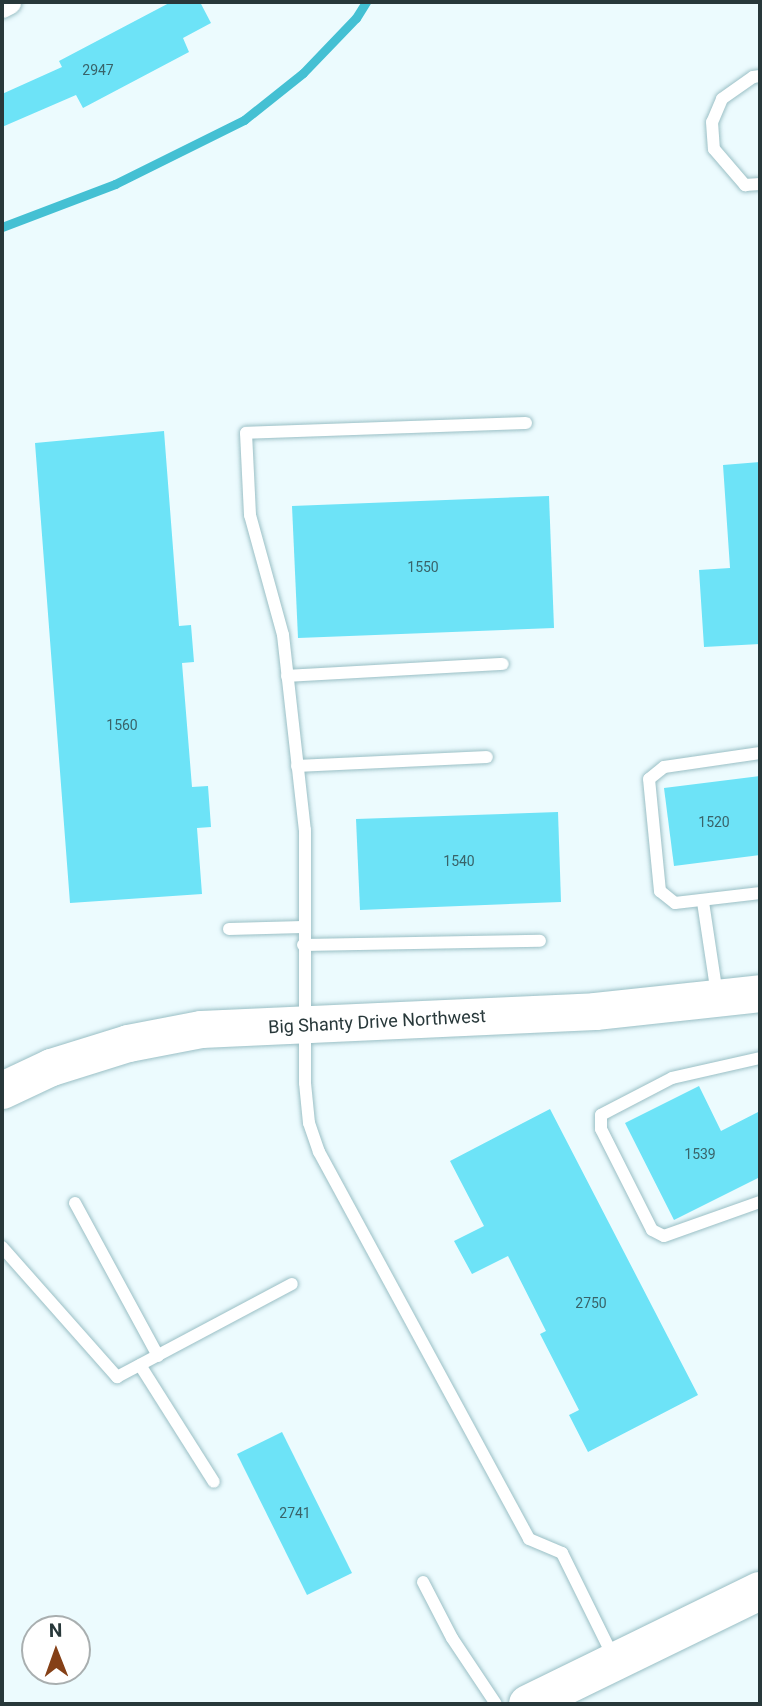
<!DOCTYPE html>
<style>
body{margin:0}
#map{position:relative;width:762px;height:1706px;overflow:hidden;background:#ecfbfe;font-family:Roboto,sans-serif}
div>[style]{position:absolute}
.stream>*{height:9px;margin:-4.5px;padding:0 4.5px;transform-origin:4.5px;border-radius:4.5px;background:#44c0d3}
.building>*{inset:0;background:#6de3f7}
.roads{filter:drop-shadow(0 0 2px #9abfc5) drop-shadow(0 0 2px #9abfc5)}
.lane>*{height:12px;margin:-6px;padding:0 6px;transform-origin:6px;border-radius:6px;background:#fff}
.street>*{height:26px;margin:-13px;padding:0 13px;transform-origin:13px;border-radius:13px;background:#fff}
.secondary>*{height:37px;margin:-18.5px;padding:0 18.5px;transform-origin:18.5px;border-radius:18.5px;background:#fff}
.primary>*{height:38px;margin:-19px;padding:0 19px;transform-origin:19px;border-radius:19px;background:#fff}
span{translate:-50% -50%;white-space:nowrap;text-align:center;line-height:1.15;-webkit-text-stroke:7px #fff;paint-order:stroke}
.number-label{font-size:14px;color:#396369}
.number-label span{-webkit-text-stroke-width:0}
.street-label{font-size:18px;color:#28383a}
.frame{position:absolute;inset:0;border:4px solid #28383a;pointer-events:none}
.north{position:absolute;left:21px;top:1615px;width:70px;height:70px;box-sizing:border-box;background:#fff;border:2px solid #a9afb0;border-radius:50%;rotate:359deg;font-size:19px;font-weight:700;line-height:28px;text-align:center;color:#28383a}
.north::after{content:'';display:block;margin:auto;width:24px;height:32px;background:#854017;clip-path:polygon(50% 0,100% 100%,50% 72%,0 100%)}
</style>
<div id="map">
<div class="stream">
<i style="left:2px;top:227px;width:121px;rotate:-20.8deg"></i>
<i style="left:115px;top:184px;width:144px;rotate:-26.4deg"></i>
<i style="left:244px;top:120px;width:75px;rotate:-38.5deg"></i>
<i style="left:303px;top:73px;width:76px;rotate:-46.1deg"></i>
<i style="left:356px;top:18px;width:19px;rotate:-58deg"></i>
</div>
<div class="building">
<i style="clip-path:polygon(171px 2px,200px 2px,211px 23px,183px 38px,189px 52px,83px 108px,76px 95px,2px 127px,2px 94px,62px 67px,59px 61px)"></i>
<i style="clip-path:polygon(164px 431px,179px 626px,191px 625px,194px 662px,182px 663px,192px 787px,208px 786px,211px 827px,197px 828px,202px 894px,70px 903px,35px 443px)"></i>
<i style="clip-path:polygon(760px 462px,760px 644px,704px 647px,699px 570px,730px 568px,723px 465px)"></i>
<i style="clip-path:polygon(549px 496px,554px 628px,298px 638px,292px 506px)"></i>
<i style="clip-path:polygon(760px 776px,760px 855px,674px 866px,664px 788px)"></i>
<i style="clip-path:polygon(558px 812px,561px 902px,360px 910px,356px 819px)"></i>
<i style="clip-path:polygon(699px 1086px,721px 1131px,760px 1111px,760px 1177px,674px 1220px,625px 1123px)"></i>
<i style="clip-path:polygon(550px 1109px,698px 1395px,588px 1452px,569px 1415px,579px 1410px,540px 1334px,546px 1331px,508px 1256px,472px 1274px,454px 1241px,484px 1226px,450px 1161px)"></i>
<i style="clip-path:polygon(282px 1432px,352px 1573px,307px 1595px,237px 1454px)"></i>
</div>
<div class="roads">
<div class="lane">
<i style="left:760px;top:76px;width:7px;rotate:172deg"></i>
<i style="left:753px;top:77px;width:38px;rotate:145deg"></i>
<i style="left:722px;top:99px;width:25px;rotate:113deg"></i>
<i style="left:712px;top:122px;width:27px;rotate:86deg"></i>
<i style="left:714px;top:149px;width:48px;rotate:49.3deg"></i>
<i style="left:745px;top:185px;width:15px;rotate:-4deg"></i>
<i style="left:526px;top:423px;width:280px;rotate:178deg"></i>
<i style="left:246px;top:433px;width:82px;rotate:87.2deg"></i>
<i style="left:250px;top:515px;width:124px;rotate:74.6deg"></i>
<i style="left:283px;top:635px;width:196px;rotate:83.6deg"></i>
<i style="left:305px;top:830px;width:253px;rotate:90deg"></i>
<i style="left:305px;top:1083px;width:40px;rotate:84.3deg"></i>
<i style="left:309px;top:1123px;width:31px;rotate:71deg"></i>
<i style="left:319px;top:1152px;width:440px;rotate:61.5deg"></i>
<i style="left:529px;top:1539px;width:36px;rotate:23deg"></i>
<i style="left:562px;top:1553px;width:117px;rotate:63.7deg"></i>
<i style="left:287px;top:676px;width:216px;rotate:-3.2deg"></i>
<i style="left:760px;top:753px;width:97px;rotate:171.7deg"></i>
<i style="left:664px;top:767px;width:19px;rotate:141deg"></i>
<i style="left:649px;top:779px;width:113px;rotate:84.4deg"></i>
<i style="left:660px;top:891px;width:19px;rotate:39deg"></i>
<i style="left:675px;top:903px;width:86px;rotate:-6.7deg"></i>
<i style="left:297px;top:766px;width:190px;rotate:-2.7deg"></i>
<i style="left:703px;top:902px;width:94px;rotate:81.4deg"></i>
<i style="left:229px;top:929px;width:74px;rotate:-1.5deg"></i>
<i style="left:303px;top:945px;width:237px;rotate:-1deg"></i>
<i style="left:760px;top:1058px;width:90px;rotate:167.2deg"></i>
<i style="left:672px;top:1078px;width:80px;rotate:152.5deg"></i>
<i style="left:601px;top:1115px;width:14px;rotate:90deg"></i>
<i style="left:601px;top:1129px;width:113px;rotate:63.2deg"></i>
<i style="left:652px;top:1230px;width:13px;rotate:27deg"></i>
<i style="left:664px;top:1236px;width:102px;rotate:-19.5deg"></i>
<i style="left:75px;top:1203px;width:174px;rotate:61.5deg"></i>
<i style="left:2px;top:1247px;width:174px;rotate:48.5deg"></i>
<i style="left:117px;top:1377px;width:198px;rotate:-28deg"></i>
<i style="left:140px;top:1365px;width:138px;rotate:57.7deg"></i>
<i style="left:423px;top:1582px;width:63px;rotate:62.6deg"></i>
<i style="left:452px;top:1638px;width:79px;rotate:56.3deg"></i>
</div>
<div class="street">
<i style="left:2px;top:5px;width:7px;rotate:-27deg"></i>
</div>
<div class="secondary">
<i style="left:2px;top:1090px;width:54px;rotate:-25.1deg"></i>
<i style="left:51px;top:1067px;width:81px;rotate:-17.3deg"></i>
<i style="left:128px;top:1043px;width:74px;rotate:-10.9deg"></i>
<i style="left:201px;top:1029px;width:394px;rotate:-2.6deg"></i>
<i style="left:595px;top:1011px;width:166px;rotate:-6.2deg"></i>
</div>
<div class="primary">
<i style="left:528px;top:1704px;width:258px;rotate:-26deg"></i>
</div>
</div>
<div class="number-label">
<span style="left:98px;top:70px">2947</span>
<span style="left:423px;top:567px">1550</span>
<span style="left:122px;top:725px">1560</span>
<span style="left:714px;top:822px">1520</span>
<span style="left:459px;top:861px">1540</span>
<span style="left:700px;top:1154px">1539</span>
<span style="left:591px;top:1303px">2750</span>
<span style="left:295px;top:1513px">2741</span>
</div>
<div class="street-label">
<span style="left:377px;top:1022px;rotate:-3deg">Big Shanty Drive Northwest</span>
</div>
<div class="frame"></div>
<div class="north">N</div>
</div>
